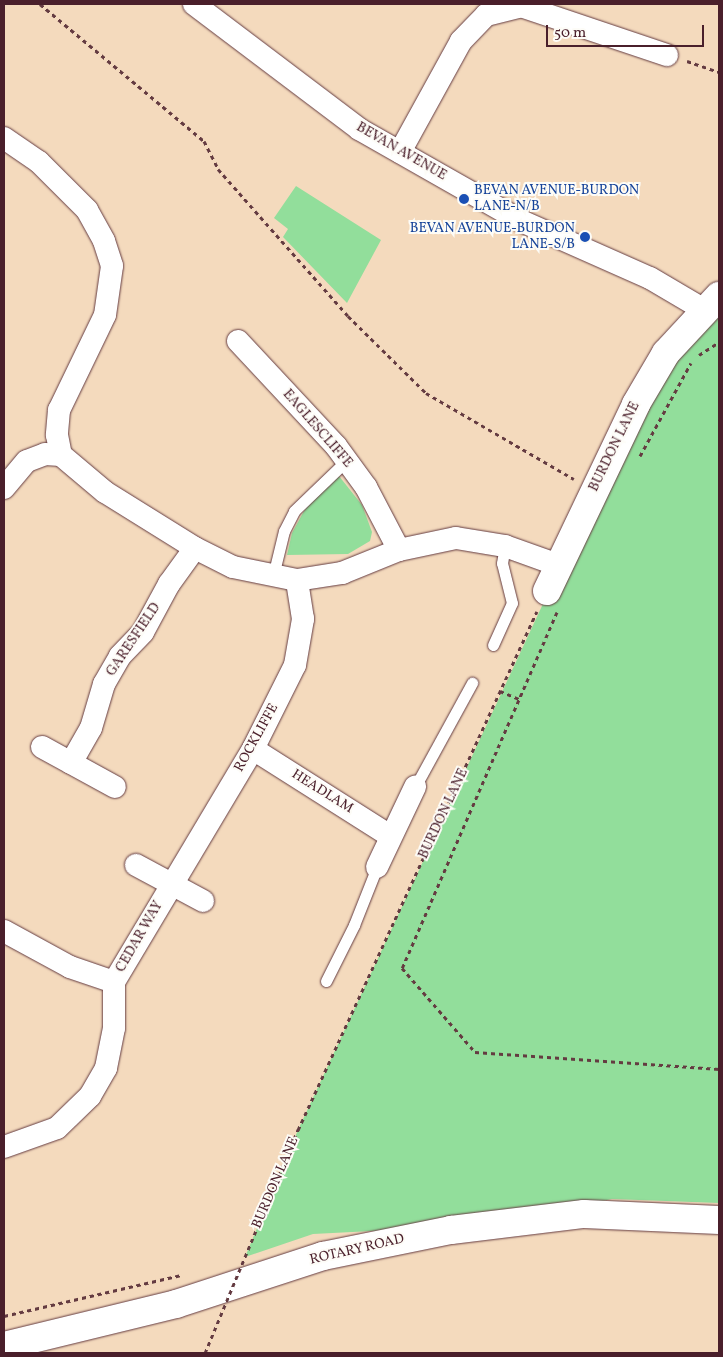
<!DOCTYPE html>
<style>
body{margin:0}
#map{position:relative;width:723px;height:1357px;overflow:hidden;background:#f4dabd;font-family:Vollkorn,serif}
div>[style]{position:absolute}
.green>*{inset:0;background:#92de9b}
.path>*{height:3px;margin-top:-1.5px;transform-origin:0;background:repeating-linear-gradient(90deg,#643b41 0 4px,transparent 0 8px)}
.roads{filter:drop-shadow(0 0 1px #643b41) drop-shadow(0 0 1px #643b41)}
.service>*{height:11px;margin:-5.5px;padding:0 5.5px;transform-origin:5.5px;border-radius:5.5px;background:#fff}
.minor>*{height:22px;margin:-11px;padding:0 11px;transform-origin:11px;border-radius:11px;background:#fff}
.tertiary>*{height:28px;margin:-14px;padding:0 14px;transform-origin:14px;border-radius:14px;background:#fff}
.secondary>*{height:28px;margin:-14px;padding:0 14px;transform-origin:14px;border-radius:14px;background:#fff}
.path-bridge>*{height:3px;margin-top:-1.5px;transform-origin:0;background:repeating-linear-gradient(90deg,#643b41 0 4px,transparent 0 8px)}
.dots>*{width:14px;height:14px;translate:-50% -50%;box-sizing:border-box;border:2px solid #fdfcf7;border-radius:50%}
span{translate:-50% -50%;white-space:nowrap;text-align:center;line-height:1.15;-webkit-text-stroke:4px #fdfcf7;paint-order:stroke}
.street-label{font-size:14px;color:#4a1f2b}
.transit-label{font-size:14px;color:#164399}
.left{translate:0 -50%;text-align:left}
.right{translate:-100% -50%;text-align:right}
.frame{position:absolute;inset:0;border:5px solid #4a1f2b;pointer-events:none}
.scale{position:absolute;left:546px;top:25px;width:158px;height:22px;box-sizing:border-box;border:2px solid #4a1f2b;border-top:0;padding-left:6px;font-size:15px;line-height:18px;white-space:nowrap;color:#4a1f2b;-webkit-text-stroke:4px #fdfcf7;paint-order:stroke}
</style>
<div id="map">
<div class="green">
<i style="clip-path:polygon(296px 186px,381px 240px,347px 303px,283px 237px,288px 229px,274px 218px)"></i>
<i style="clip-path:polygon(719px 296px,719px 1203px,612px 1199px,490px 1225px,313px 1234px,245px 1257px,298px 1130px,636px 404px)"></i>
<i style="clip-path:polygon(339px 476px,362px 505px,372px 532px,370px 541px,348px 554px,287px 555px,292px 533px,304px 511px,315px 496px)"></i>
</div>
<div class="path">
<i style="left:40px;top:4px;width:214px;rotate:39.9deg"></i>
<i style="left:204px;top:141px;width:31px;rotate:63deg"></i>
<i style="left:218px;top:169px;width:196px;rotate:48.5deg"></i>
<i style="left:348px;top:316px;width:110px;rotate:44.6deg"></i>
<i style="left:426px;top:393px;width:171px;rotate:30.2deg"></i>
<i style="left:687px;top:61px;width:34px;rotate:19deg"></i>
<i style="left:699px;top:355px;width:24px;rotate:-33deg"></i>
<i style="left:640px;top:456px;width:106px;rotate:-61.3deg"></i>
<i style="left:557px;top:612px;width:388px;rotate:113.5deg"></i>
<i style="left:402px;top:968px;width:111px;rotate:49deg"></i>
<i style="left:475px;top:1052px;width:245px;rotate:4deg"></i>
<i style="left:500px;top:691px;width:21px;rotate:23deg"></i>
<i style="left:298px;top:1130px;width:571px;rotate:-65.27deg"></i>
<i style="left:4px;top:1316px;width:182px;rotate:-13deg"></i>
</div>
<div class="roads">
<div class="service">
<i style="left:273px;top:576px;width:46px;rotate:-76.3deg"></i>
<i style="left:284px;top:531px;width:22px;rotate:-63deg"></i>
<i style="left:294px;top:511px;width:74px;rotate:-43.9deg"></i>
<i style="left:493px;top:645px;width:46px;rotate:-65.7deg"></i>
<i style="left:512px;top:603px;width:41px;rotate:-104deg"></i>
<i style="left:502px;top:563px;width:17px;rotate:-80deg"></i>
<i style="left:415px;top:787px;width:119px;rotate:-61.3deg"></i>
<i style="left:326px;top:981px;width:63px;rotate:-63.4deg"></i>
<i style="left:354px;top:925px;width:62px;rotate:-68.4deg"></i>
</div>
<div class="minor">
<i style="left:194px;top:4px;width:207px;rotate:37.1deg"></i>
<i style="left:359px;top:129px;width:184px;rotate:29.6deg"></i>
<i style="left:519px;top:220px;width:143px;rotate:23.9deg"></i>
<i style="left:650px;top:278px;width:65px;rotate:30.5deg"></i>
<i style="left:4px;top:138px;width:42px;rotate:34.4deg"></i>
<i style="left:39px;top:162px;width:68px;rotate:45deg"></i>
<i style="left:87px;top:210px;width:35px;rotate:61deg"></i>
<i style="left:104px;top:241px;width:26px;rotate:72deg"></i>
<i style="left:112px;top:266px;width:49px;rotate:98.1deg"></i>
<i style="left:105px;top:315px;width:106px;rotate:115.8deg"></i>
<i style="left:59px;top:410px;width:25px;rotate:95deg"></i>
<i style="left:57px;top:435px;width:20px;rotate:79deg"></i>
<i style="left:400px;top:152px;width:127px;rotate:-61.2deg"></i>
<i style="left:461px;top:41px;width:36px;rotate:-46deg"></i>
<i style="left:486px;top:15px;width:36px;rotate:-14deg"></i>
<i style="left:521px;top:6px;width:154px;rotate:18.6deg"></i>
<i style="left:238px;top:341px;width:144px;rotate:47deg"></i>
<i style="left:336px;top:446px;width:51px;rotate:53.8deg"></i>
<i style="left:366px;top:487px;width:71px;rotate:62.4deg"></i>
<i style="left:4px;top:488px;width:35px;rotate:-50deg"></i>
<i style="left:27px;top:461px;width:19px;rotate:-21deg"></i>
<i style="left:45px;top:454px;width:16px;rotate:4deg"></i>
<i style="left:61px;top:455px;width:57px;rotate:40.1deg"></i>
<i style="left:105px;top:492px;width:106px;rotate:31.9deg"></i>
<i style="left:195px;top:548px;width:42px;rotate:26.6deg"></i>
<i style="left:233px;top:567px;width:65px;rotate:11.5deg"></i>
<i style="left:297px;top:580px;width:46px;rotate:-8.8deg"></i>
<i style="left:342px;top:573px;width:61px;rotate:-22deg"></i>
<i style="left:399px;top:550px;width:58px;rotate:-11.9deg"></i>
<i style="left:456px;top:538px;width:50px;rotate:9.3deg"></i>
<i style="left:505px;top:546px;width:56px;rotate:19.7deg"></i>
<i style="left:42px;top:747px;width:83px;rotate:28.7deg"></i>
<i style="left:253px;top:749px;width:162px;rotate:32.4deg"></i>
<i style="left:71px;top:763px;width:40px;rotate:-60.3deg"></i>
<i style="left:91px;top:728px;width:46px;rotate:-73.5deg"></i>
<i style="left:104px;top:684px;width:32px;rotate:-60deg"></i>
<i style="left:120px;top:656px;width:33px;rotate:-46deg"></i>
<i style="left:143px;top:632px;width:55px;rotate:-61.6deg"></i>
<i style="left:169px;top:584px;width:44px;rotate:-54.2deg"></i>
<i style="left:136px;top:865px;width:76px;rotate:28.2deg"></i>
<i style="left:377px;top:867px;width:89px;rotate:-64.6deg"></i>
<i style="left:4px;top:931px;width:75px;rotate:28.6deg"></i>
<i style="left:70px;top:967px;width:46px;rotate:18.8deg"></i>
<i style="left:4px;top:1147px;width:56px;rotate:-19.7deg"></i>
<i style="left:57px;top:1128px;width:46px;rotate:-44.1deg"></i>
<i style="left:90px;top:1096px;width:32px;rotate:-60deg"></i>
<i style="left:106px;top:1068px;width:41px;rotate:-78.7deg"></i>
<i style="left:114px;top:1028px;width:46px;rotate:-90deg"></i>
<i style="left:114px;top:982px;width:271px;rotate:-59.2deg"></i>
<i style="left:253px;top:749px;width:94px;rotate:-63.4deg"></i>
<i style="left:295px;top:665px;width:47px;rotate:-80.1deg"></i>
<i style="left:303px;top:619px;width:39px;rotate:-99deg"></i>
</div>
<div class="tertiary">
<i style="left:547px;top:591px;width:207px;rotate:-64.5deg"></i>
<i style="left:636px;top:404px;width:59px;rotate:-59.5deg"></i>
<i style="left:666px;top:353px;width:78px;rotate:-47.1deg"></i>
</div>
<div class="secondary">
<i style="left:4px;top:1346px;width:177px;rotate:-13.7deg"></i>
<i style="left:176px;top:1304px;width:155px;rotate:-18.1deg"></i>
<i style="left:323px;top:1256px;width:131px;rotate:-11.5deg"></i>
<i style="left:451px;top:1230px;width:134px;rotate:-6.9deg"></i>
<i style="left:584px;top:1214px;width:135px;rotate:2.5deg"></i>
</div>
</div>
<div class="path-bridge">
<i style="left:205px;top:1353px;width:242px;rotate:-67.4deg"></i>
</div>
<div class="dots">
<i style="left:464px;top:199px;background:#1a4fb4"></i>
<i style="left:585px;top:237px;background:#1a4fb4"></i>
</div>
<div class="street-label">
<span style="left:401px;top:152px;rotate:30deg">BEVAN AVENUE</span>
<span style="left:317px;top:429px;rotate:49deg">EAGLESCLIFFE</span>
<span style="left:615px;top:447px;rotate:-64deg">BURDON LANE</span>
<span style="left:134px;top:640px;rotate:-56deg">GARESFIELD</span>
<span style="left:257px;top:738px;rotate:-61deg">ROCKLIFFE</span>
<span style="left:322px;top:792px;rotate:32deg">HEADLAM</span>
<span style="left:444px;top:814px;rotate:-65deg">BURDON LANE</span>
<span style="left:140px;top:937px;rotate:-60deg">CEDAR WAY</span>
<span style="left:276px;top:1183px;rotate:-67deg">BURDON LANE</span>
<span style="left:357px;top:1250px;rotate:-13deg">ROTARY ROAD</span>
</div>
<div class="transit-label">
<span class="left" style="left:474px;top:199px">BEVAN AVENUE-BURDON<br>LANE-N/B</span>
<span class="right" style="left:575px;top:237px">BEVAN AVENUE-BURDON<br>LANE-S/B</span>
</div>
<div class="frame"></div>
<div class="scale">50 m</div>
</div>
